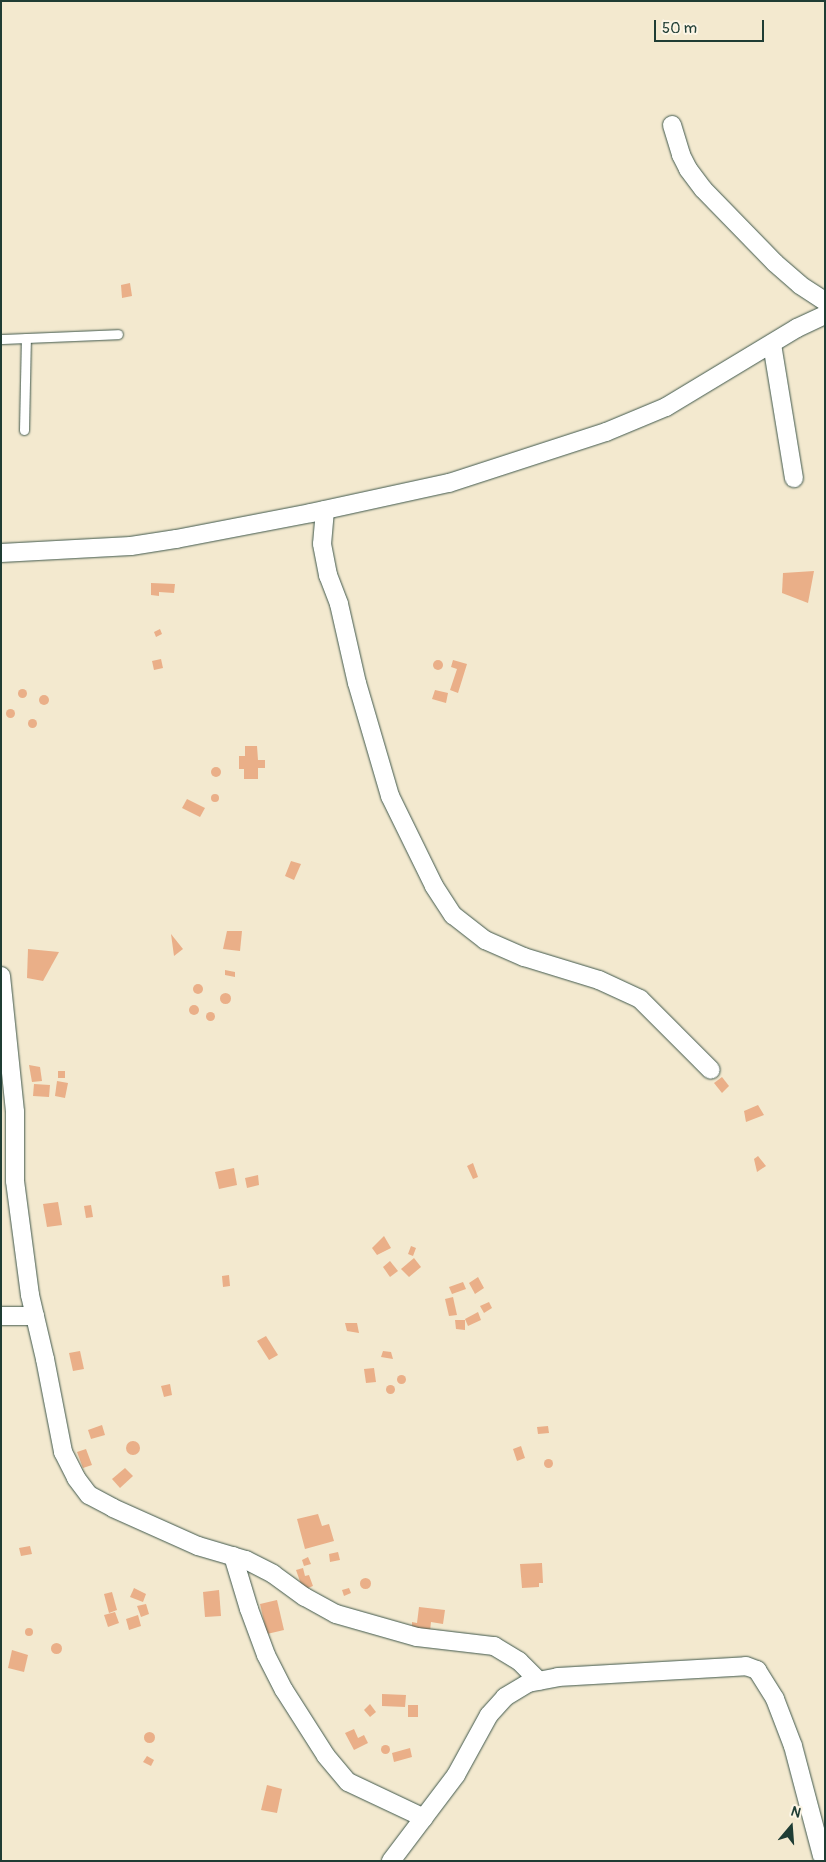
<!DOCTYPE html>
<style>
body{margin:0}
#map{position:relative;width:826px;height:1862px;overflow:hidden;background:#f3e9cf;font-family:Pangolin,sans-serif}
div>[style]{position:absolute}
.building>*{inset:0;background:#eaaf88}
.round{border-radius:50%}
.roads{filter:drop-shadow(0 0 1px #3f574b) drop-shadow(0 0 1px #3f574b)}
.service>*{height:9px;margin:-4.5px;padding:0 4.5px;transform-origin:4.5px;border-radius:4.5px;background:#fff}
.minor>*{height:18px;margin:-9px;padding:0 9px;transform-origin:9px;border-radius:9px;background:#fff}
span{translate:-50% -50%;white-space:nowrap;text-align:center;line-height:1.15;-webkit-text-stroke:4.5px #fcf5e5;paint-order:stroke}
.frame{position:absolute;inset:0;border:2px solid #1f3d34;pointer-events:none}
.north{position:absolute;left:766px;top:1802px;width:50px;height:50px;-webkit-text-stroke:4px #fcf5e5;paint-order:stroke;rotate:18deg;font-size:14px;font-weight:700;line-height:20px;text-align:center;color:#1f3d34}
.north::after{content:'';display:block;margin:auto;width:18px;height:22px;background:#1f3d34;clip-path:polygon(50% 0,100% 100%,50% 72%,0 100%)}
.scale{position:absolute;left:654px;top:20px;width:110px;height:22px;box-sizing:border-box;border:2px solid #1f3d34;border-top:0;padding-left:6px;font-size:15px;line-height:18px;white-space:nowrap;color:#1f3d34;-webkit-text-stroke:4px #fcf5e5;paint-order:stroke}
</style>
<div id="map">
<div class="building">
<i style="clip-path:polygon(130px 283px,132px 296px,122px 298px,121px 285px)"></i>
<i style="clip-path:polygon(814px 571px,808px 603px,782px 593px,783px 573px)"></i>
<i style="clip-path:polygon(151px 583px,175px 584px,174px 593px,159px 592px,159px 596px,151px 595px)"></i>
<i style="clip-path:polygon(160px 629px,162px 634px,156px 637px,154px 632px)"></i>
<i style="clip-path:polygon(161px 659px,163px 668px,154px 670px,152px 661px)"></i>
<i class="round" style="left:433px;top:660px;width:10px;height:10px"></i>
<i style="clip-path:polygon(453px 660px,467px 664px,458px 693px,450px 690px,457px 669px,451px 667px)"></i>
<i class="round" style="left:17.5px;top:688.5px;width:9px;height:9px"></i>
<i style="clip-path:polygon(435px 690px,448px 693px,446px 703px,432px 699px)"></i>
<i class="round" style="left:39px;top:695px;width:10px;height:10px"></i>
<i class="round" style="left:5.5px;top:708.5px;width:9px;height:9px"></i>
<i class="round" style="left:27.5px;top:718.5px;width:9px;height:9px"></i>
<i style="clip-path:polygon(245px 746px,257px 746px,258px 760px,265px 760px,265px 768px,258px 768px,258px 779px,244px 779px,244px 769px,239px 769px,239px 756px,245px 756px)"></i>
<i class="round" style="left:211px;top:767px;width:10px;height:10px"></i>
<i class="round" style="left:211px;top:794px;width:8px;height:8px"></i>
<i style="clip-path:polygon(187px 799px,205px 808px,200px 817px,182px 808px)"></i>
<i style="clip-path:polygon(291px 861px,301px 864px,294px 880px,285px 876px)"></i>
<i style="clip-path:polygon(227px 931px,242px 931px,240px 951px,223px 949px)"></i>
<i style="clip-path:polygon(171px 934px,183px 949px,174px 956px)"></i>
<i style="clip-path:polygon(28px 949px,59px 952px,43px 981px,27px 978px)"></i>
<i style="clip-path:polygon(225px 970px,235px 972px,235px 977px,225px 975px)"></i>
<i class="round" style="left:193px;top:984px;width:10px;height:10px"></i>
<i class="round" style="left:219.5px;top:992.5px;width:11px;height:11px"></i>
<i class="round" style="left:189px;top:1005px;width:10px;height:10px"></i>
<i class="round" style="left:205.5px;top:1011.5px;width:9px;height:9px"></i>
<i style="clip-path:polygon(29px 1065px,40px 1067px,42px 1081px,32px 1082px)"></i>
<i style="clip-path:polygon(58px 1071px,65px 1071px,65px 1078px,58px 1078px)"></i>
<i style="clip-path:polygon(722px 1077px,729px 1086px,722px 1093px,714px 1083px)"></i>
<i style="clip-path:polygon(57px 1081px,68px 1083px,65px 1098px,55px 1096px)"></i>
<i style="clip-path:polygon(34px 1084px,50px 1085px,49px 1097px,33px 1096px)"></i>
<i style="clip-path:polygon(758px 1105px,764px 1115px,746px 1122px,744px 1111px)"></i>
<i style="clip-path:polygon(758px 1156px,766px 1166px,757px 1172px,754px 1159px)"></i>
<i style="clip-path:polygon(473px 1163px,478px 1177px,473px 1179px,467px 1166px)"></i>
<i style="clip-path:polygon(234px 1168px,237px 1185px,219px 1189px,215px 1172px)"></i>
<i style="clip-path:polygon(258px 1175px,259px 1185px,247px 1188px,245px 1178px)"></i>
<i style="clip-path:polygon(58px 1202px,62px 1225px,47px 1227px,43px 1204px)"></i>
<i style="clip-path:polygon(91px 1205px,93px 1217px,86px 1218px,84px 1206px)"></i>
<i style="clip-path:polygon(384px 1236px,391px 1248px,377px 1255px,372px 1248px)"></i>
<i style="clip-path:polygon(411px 1246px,416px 1248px,413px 1256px,408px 1254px)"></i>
<i style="clip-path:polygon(414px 1258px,421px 1267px,409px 1277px,401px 1269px)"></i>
<i style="clip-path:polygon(390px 1261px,398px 1271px,390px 1277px,383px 1267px)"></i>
<i style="clip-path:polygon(229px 1275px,230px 1286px,223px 1287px,222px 1276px)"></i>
<i style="clip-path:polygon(478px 1277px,484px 1288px,475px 1294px,469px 1283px)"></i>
<i style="clip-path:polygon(463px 1282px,466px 1289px,452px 1294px,449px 1287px)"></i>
<i style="clip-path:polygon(453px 1297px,457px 1315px,449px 1316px,445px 1299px)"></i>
<i style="clip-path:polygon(489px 1302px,492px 1308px,484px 1313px,480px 1306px)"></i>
<i style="clip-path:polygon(478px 1312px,481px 1320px,468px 1326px,465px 1319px)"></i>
<i style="clip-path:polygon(455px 1320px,465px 1320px,465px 1330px,456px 1329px)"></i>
<i style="clip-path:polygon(345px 1323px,357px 1323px,359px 1333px,347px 1331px)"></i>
<i style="clip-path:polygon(266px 1336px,278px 1355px,269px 1360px,257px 1341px)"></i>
<i style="clip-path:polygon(80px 1351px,84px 1369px,73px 1371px,69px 1353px)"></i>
<i style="clip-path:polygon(383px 1351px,391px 1352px,393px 1359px,381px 1357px)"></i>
<i style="clip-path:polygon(374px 1368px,376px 1382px,366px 1383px,364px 1369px)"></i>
<i class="round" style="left:396.5px;top:1374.5px;width:9px;height:9px"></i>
<i style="clip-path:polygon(170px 1384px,172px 1395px,164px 1397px,161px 1386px)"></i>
<i class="round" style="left:385.5px;top:1384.5px;width:9px;height:9px"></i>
<i style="clip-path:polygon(102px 1425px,105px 1435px,91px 1439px,88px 1430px)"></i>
<i style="clip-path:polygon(548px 1426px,549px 1433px,538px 1434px,537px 1427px)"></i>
<i class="round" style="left:126px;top:1441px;width:14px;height:14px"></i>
<i style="clip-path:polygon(521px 1446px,525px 1458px,517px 1461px,513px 1449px)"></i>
<i style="clip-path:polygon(86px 1449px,92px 1465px,83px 1468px,77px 1452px)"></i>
<i class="round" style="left:543.5px;top:1458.5px;width:9px;height:9px"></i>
<i style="clip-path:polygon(125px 1468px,133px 1476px,120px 1488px,112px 1479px)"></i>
<i style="clip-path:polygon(318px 1514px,322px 1526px,329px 1524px,334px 1541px,305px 1549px,297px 1519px)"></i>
<i style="clip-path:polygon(30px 1546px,32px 1554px,21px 1556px,19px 1548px)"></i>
<i style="clip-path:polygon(338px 1552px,340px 1560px,330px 1562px,329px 1554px)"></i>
<i style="clip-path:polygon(308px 1557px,311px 1564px,304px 1566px,302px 1560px)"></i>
<i style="clip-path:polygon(542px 1563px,543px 1583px,539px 1583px,539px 1587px,522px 1588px,520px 1564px)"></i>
<i style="clip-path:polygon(303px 1568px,305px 1576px,309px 1575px,313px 1586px,303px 1590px,296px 1570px)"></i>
<i class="round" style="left:359.5px;top:1577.5px;width:11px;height:11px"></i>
<i style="clip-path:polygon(134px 1588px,146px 1594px,143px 1602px,130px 1597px)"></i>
<i style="clip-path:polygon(349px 1588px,351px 1593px,344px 1596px,342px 1590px)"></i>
<i style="clip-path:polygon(219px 1590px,221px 1616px,205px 1617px,203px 1592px)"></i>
<i style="clip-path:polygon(112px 1592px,117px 1610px,109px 1613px,104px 1594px)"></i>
<i style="clip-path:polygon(277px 1600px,284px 1630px,267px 1634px,260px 1604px)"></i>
<i style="clip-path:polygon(146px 1604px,149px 1614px,141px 1617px,137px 1606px)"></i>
<i style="clip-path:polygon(419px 1607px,445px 1610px,443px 1624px,431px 1622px,430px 1631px,412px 1628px,412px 1622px,417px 1623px)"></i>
<i style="clip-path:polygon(115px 1612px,119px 1623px,108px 1627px,104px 1615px)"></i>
<i style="clip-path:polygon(138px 1615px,141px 1626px,129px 1630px,126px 1619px)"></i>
<i class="round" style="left:25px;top:1628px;width:8px;height:8px"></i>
<i class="round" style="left:50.5px;top:1642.5px;width:11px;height:11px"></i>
<i style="clip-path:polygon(12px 1650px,28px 1655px,24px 1672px,8px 1668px)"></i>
<i style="clip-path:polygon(382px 1694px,406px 1695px,405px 1707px,382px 1706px)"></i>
<i style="clip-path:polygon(370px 1704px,376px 1712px,370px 1717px,364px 1710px)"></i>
<i style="clip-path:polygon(408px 1705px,418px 1705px,418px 1717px,408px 1717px)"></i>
<i style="clip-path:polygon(354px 1729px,358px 1738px,364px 1735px,368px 1743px,354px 1750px,345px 1733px)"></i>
<i class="round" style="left:143.5px;top:1731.5px;width:11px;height:11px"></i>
<i class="round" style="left:380.5px;top:1744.5px;width:9px;height:9px"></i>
<i style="clip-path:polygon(410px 1748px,412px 1757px,394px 1762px,392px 1753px)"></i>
<i style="clip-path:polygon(147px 1756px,154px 1760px,151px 1766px,143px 1762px)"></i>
<i style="clip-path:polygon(267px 1785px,282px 1789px,277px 1813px,261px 1810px)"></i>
</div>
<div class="roads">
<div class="service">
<i style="left:1px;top:339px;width:117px;rotate:-2.4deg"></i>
<i style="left:24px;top:430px;width:92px;rotate:-88.8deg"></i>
</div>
<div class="minor">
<i style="left:672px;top:125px;width:31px;rotate:73deg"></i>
<i style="left:681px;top:155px;width:16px;rotate:63deg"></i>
<i style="left:688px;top:169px;width:25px;rotate:53deg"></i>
<i style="left:703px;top:189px;width:103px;rotate:45.8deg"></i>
<i style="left:775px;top:263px;width:33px;rotate:41deg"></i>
<i style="left:800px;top:285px;width:30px;rotate:33deg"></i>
<i style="left:772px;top:344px;width:136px;rotate:80.7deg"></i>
<i style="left:325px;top:510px;width:34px;rotate:95deg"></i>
<i style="left:322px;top:544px;width:32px;rotate:79deg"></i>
<i style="left:328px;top:575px;width:31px;rotate:69deg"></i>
<i style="left:339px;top:604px;width:81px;rotate:77.2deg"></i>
<i style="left:357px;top:683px;width:118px;rotate:73.7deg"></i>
<i style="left:390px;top:796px;width:100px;rotate:63.9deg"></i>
<i style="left:434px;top:886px;width:35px;rotate:57deg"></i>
<i style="left:453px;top:915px;width:41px;rotate:38deg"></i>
<i style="left:485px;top:940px;width:43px;rotate:23.6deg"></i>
<i style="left:524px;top:957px;width:78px;rotate:17deg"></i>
<i style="left:599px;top:980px;width:45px;rotate:24.9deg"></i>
<i style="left:640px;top:999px;width:100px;rotate:45deg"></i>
<i style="left:1px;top:553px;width:130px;rotate:-3.1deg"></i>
<i style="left:131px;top:546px;width:46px;rotate:-8.8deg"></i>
<i style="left:176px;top:539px;width:137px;rotate:-10.9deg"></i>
<i style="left:311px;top:513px;width:141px;rotate:-12.3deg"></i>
<i style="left:449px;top:483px;width:165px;rotate:-18deg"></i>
<i style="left:606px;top:432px;width:65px;rotate:-22.6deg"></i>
<i style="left:666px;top:407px;width:153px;rotate:-31.1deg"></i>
<i style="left:797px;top:328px;width:31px;rotate:-25deg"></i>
<i style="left:1px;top:976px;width:137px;rotate:84.1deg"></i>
<i style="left:15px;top:1112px;width:69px;rotate:90deg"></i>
<i style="left:15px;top:1181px;width:115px;rotate:82.5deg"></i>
<i style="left:30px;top:1295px;width:66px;rotate:76.8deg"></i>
<i style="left:45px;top:1359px;width:95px;rotate:79deg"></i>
<i style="left:63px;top:1452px;width:29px;rotate:63deg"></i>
<i style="left:76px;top:1478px;width:21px;rotate:53deg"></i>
<i style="left:89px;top:1495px;width:27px;rotate:28deg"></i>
<i style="left:113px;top:1508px;width:93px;rotate:24.1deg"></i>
<i style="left:198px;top:1546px;width:50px;rotate:16.3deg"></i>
<i style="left:246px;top:1560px;width:30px;rotate:27deg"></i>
<i style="left:273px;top:1574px;width:39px;rotate:36deg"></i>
<i style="left:305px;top:1597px;width:35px;rotate:29deg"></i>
<i style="left:336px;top:1614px;width:84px;rotate:15.9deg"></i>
<i style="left:417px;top:1637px;width:78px;rotate:6.7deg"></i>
<i style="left:494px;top:1646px;width:29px;rotate:31deg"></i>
<i style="left:519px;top:1661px;width:28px;rotate:45deg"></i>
<i style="left:1px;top:1316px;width:34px"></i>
<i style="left:233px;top:1556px;width:55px;rotate:73.2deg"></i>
<i style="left:249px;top:1609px;width:49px;rotate:69.7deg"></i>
<i style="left:266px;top:1655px;width:39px;rotate:63deg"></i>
<i style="left:284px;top:1690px;width:78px;rotate:57.5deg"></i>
<i style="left:326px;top:1756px;width:34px;rotate:50deg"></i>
<i style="left:348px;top:1782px;width:84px;rotate:25.3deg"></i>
<i style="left:391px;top:1861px;width:108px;rotate:-52.9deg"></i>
<i style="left:456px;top:1775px;width:68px;rotate:-61.2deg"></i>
<i style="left:489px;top:1715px;width:24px;rotate:-48deg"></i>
<i style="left:505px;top:1697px;width:27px;rotate:-31deg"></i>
<i style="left:528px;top:1683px;width:31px;rotate:-11deg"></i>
<i style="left:558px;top:1677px;width:188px;rotate:-3.3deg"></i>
<i style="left:746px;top:1666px;width:12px;rotate:20deg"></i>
<i style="left:757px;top:1670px;width:34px;rotate:58deg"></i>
<i style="left:775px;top:1699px;width:50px;rotate:69deg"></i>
<i style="left:793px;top:1746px;width:114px;rotate:75.2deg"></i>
</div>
</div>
<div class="frame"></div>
<div class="north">N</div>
<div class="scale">50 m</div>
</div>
